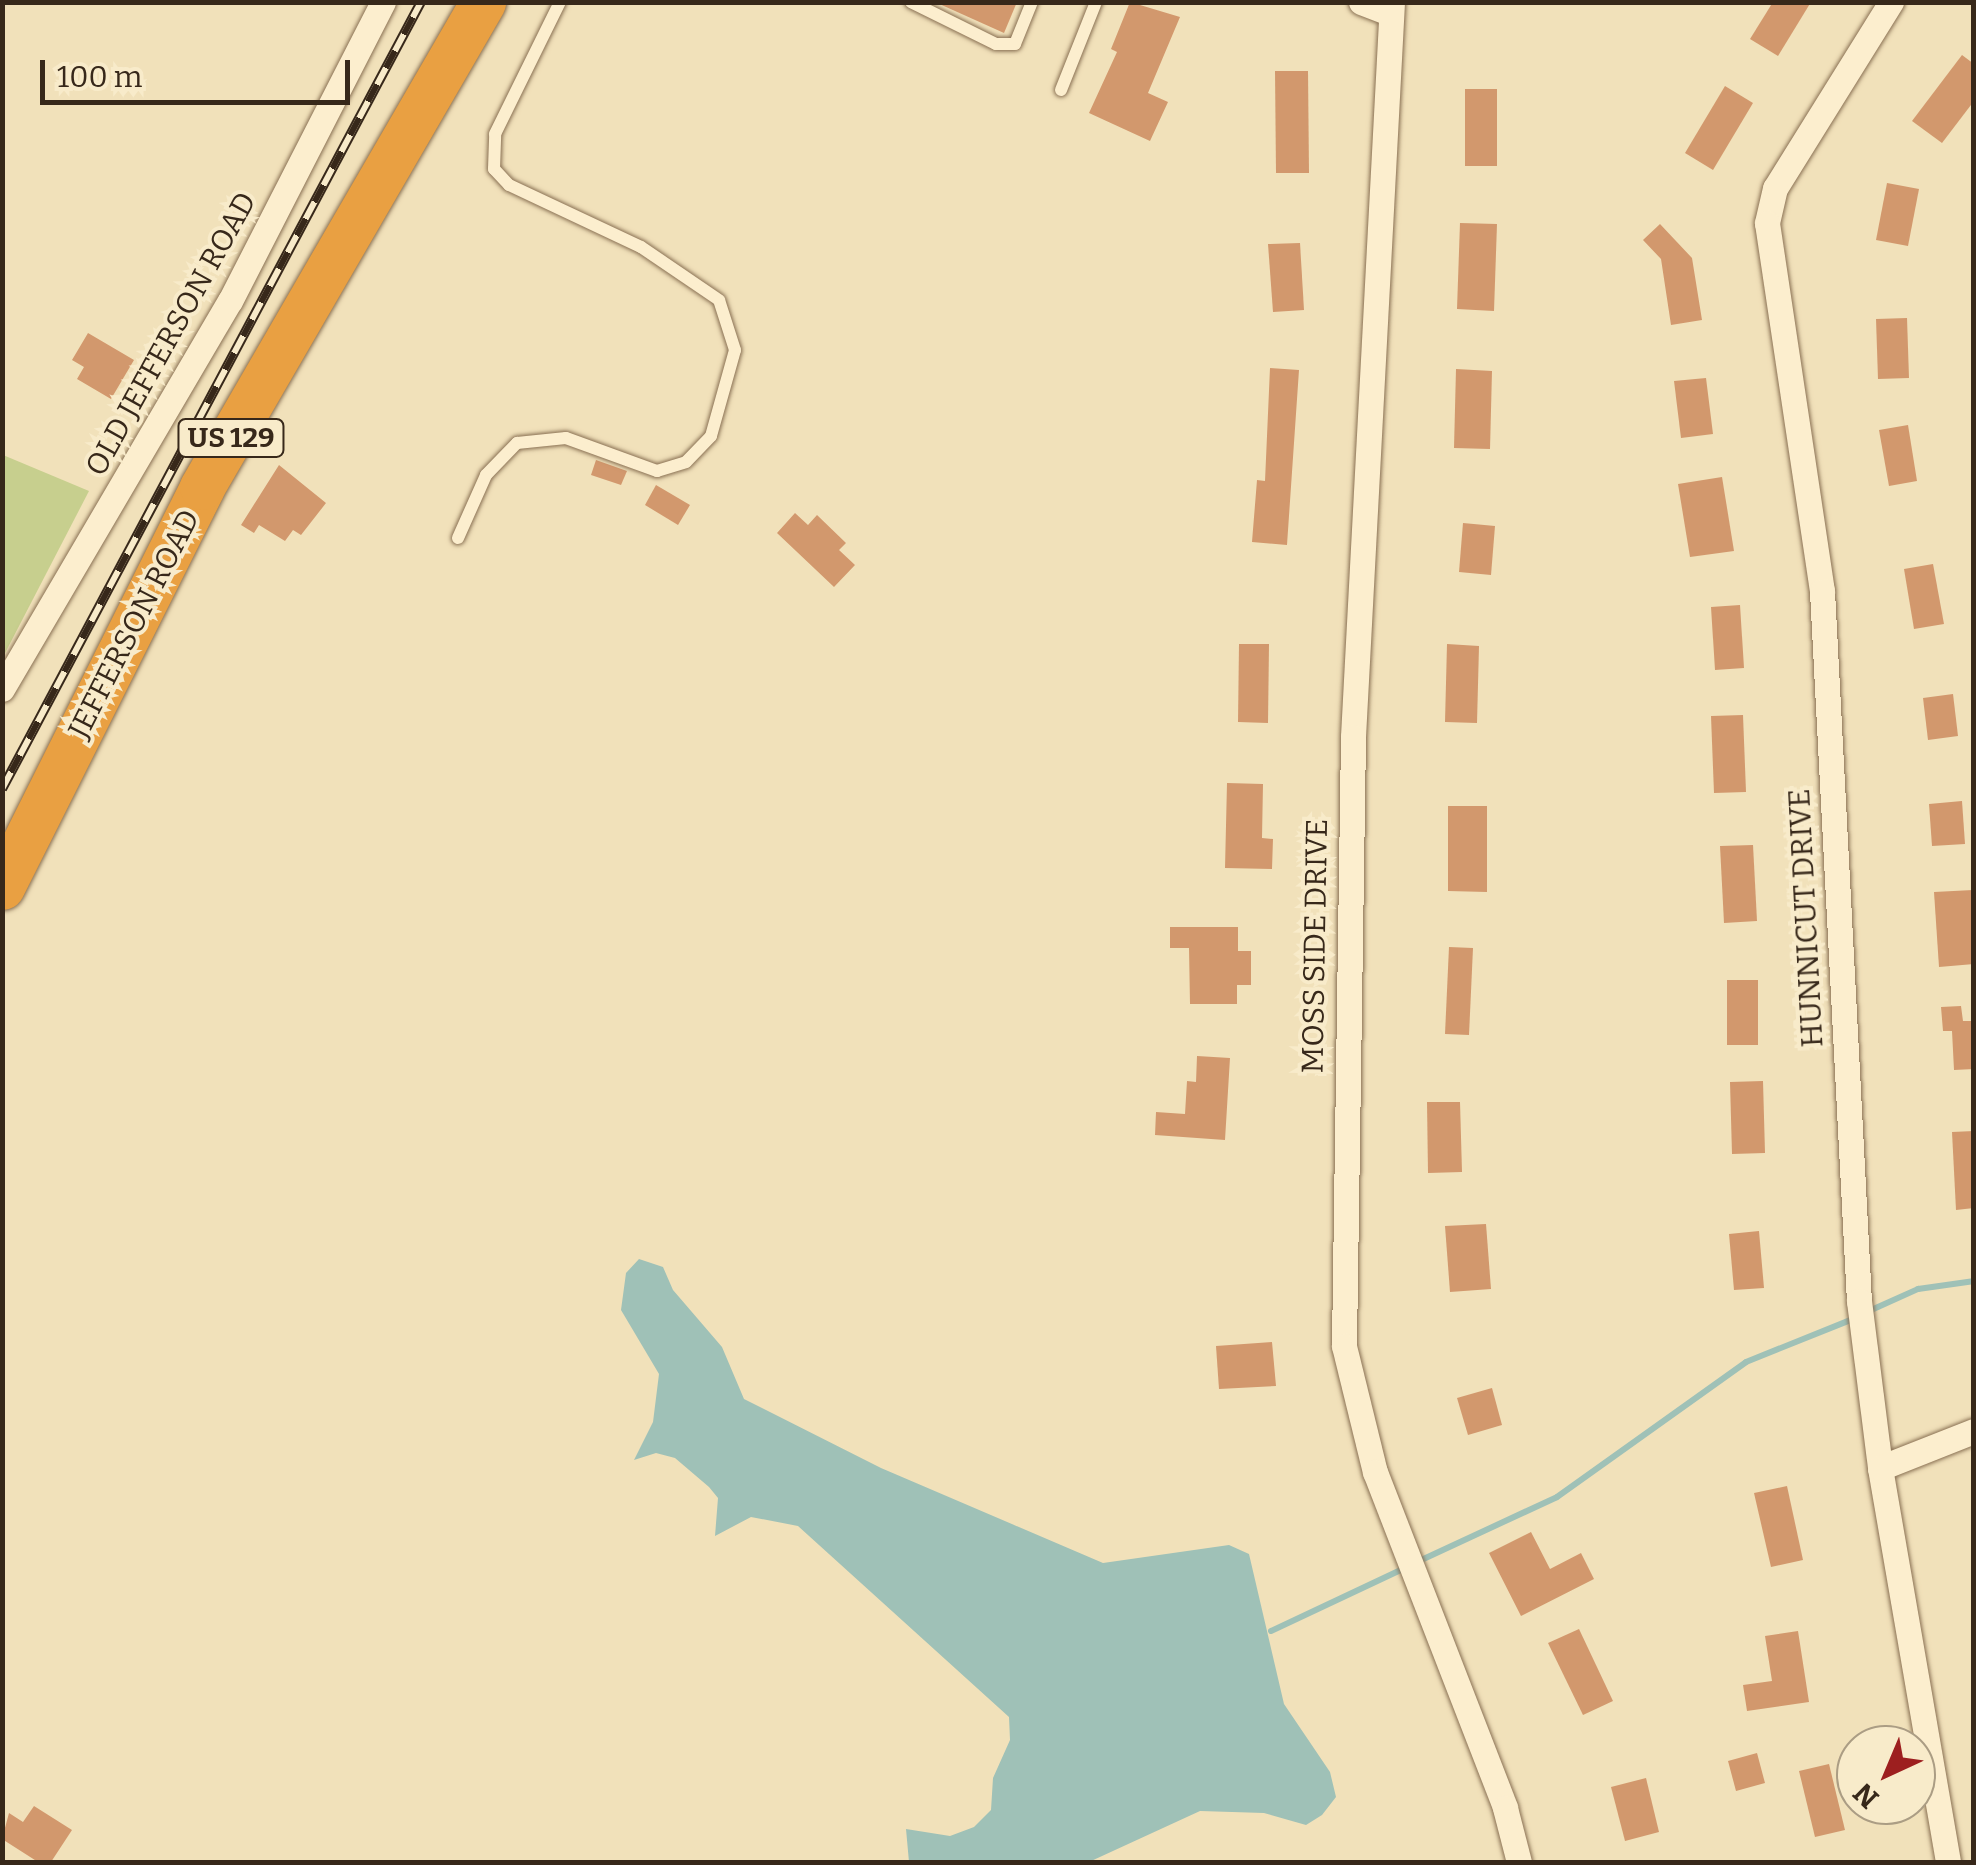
<!DOCTYPE html>
<style>
body{margin:0}
#map{position:relative;width:1976px;height:1865px;overflow:hidden;background:#f1e1ba;font-family:Bitter,serif}
div>[style]{position:absolute}
.green>*{inset:0;background:#c7cf8e}
.water>*{inset:0;background:#9fc1b7}
.stream>*{height:6px;margin:-3px;padding:0 3px;transform-origin:3px;border-radius:3px;background:#9fc1b7}
.building>*{inset:0;background:#d2986d}
.roads{filter:drop-shadow(0 0 2px #897053) drop-shadow(0 0 2px #897053)}
.lane>*{height:12px;margin:-6px;padding:0 6px;transform-origin:6px;border-radius:6px;background:#fceece}
.street>*{height:25px;margin:-12.5px;padding:0 12.5px;transform-origin:12.5px;border-radius:12.5px;background:#fceece}
.highway>*{height:45px;margin:-22.5px;padding:0 22.5px;transform-origin:22.5px;border-radius:22.5px;background:#e9a042}
.rail>*{height:10px;margin-top:-5px;transform-origin:0;background:repeating-linear-gradient(90deg,#f8ebca 0 19px,#37281a 0 38px);box-sizing:border-box;border-block:2px solid #37281a}
span{translate:-50% -50%;white-space:nowrap;text-align:center;line-height:1.15;-webkit-text-stroke:8px #f8ebca;paint-order:stroke}
.shield-label span{padding:2px 8px;background:#f8ebca;border:2px solid;border-radius:8px;-webkit-text-stroke-width:0}
.shield-label{font-size:28px;color:#37281a;font-weight:700}
.street-label{font-size:30px;color:#37281a}
.frame{position:absolute;inset:0;border:5px solid #37281a;pointer-events:none}
.north{position:absolute;left:1836px;top:1725px;width:100px;height:100px;box-sizing:border-box;background:#f8ebca;border:2px solid #ab9d84;border-radius:50%;rotate:224deg;font-size:28px;font-weight:700;line-height:40px;text-align:center;color:#37281a}
.north::after{content:'';display:block;margin:auto;width:35px;height:45px;background:#9d1f1f;clip-path:polygon(50% 0,100% 100%,50% 72%,0 100%)}
.scale{position:absolute;left:40px;top:60px;width:310px;height:45px;box-sizing:border-box;border:5px solid #37281a;border-top:0;padding-left:12px;font-size:30px;line-height:35px;white-space:nowrap;color:#37281a;-webkit-text-stroke:8px #f8ebca;paint-order:stroke}
</style>
<div id="map">
<div class="green">
<i style="clip-path:polygon(3px 455px,89px 491px,3px 657px)"></i>
</div>
<div class="water">
<i style="clip-path:polygon(639px 1259px,663px 1267px,673px 1290px,722px 1347px,744px 1399px,881px 1468px,1103px 1563px,1229px 1545px,1249px 1554px,1284px 1704px,1330px 1772px,1336px 1797px,1322px 1815px,1306px 1825px,1264px 1813px,1200px 1811px,1089px 1862px,909px 1862px,906px 1829px,950px 1836px,974px 1827px,991px 1810px,993px 1778px,1010px 1740px,1009px 1717px,798px 1526px,751px 1517px,715px 1536px,718px 1498px,709px 1487px,675px 1458px,656px 1453px,634px 1460px,653px 1422px,659px 1374px,621px 1310px,626px 1273px)"></i>
</div>
<div class="stream">
<i style="left:1869px;top:1311px;width:54px;rotate:-24.2deg"></i>
<i style="left:1918px;top:1289px;width:57px;rotate:-8.1deg"></i>
<i style="left:1417px;top:1562px;width:154px;rotate:-24.9deg"></i>
<i style="left:1557px;top:1497px;width:232px;rotate:-35.5deg"></i>
<i style="left:1746px;top:1362px;width:115px;rotate:-21.9deg"></i>
<i style="left:1271px;top:1631px;width:148px;rotate:-25.2deg"></i>
</div>
<div class="building">
<i style="clip-path:polygon(935px 2px,1017px 2px,1004px 33px)"></i>
<i style="clip-path:polygon(1130px 2px,1180px 17px,1148px 93px,1168px 102px,1150px 141px,1089px 113px,1117px 52px,1111px 49px)"></i>
<i style="clip-path:polygon(1773px 2px,1811px 2px,1778px 56px,1750px 39px)"></i>
<i style="clip-path:polygon(1962px 55px,1974px 64px,1974px 101px,1942px 143px,1912px 121px)"></i>
<i style="clip-path:polygon(1275px 71px,1308px 71px,1309px 173px,1276px 173px)"></i>
<i style="clip-path:polygon(1725px 86px,1753px 103px,1713px 170px,1685px 153px)"></i>
<i style="clip-path:polygon(1465px 89px,1497px 89px,1497px 166px,1465px 166px)"></i>
<i style="clip-path:polygon(1887px 183px,1919px 189px,1908px 246px,1876px 240px)"></i>
<i style="clip-path:polygon(1460px 223px,1497px 224px,1494px 311px,1457px 309px)"></i>
<i style="clip-path:polygon(1660px 224px,1692px 258px,1702px 320px,1671px 325px,1661px 259px,1643px 240px)"></i>
<i style="clip-path:polygon(1300px 243px,1304px 310px,1273px 312px,1268px 244px)"></i>
<i style="clip-path:polygon(1907px 318px,1909px 378px,1878px 379px,1876px 319px)"></i>
<i style="clip-path:polygon(88px 333px,134px 360px,111px 399px,77px 379px,84px 367px,72px 360px)"></i>
<i style="clip-path:polygon(1270px 368px,1299px 370px,1287px 545px,1252px 542px,1257px 480px,1265px 481px)"></i>
<i style="clip-path:polygon(1456px 369px,1492px 371px,1490px 449px,1454px 448px)"></i>
<i style="clip-path:polygon(1706px 378px,1713px 434px,1681px 438px,1674px 381px)"></i>
<i style="clip-path:polygon(1908px 425px,1917px 481px,1889px 486px,1879px 430px)"></i>
<i style="clip-path:polygon(596px 460px,627px 471px,621px 485px,591px 475px)"></i>
<i style="clip-path:polygon(279px 465px,326px 503px,301px 535px,293px 530px,285px 541px,259px 525px,254px 533px,241px 525px)"></i>
<i style="clip-path:polygon(1722px 477px,1734px 551px,1690px 557px,1678px 484px)"></i>
<i style="clip-path:polygon(656px 485px,690px 505px,678px 525px,645px 505px)"></i>
<i style="clip-path:polygon(795px 513px,808px 525px,817px 515px,846px 543px,839px 550px,855px 565px,834px 587px,777px 533px)"></i>
<i style="clip-path:polygon(1463px 523px,1495px 526px,1491px 575px,1459px 572px)"></i>
<i style="clip-path:polygon(1933px 564px,1944px 624px,1914px 629px,1904px 569px)"></i>
<i style="clip-path:polygon(1740px 605px,1744px 668px,1715px 670px,1711px 607px)"></i>
<i style="clip-path:polygon(1239px 644px,1269px 644px,1268px 723px,1238px 722px)"></i>
<i style="clip-path:polygon(1447px 644px,1479px 646px,1477px 723px,1445px 722px)"></i>
<i style="clip-path:polygon(1953px 694px,1958px 736px,1928px 740px,1923px 698px)"></i>
<i style="clip-path:polygon(1743px 715px,1746px 792px,1714px 793px,1711px 716px)"></i>
<i style="clip-path:polygon(1227px 783px,1263px 784px,1262px 838px,1273px 839px,1272px 869px,1225px 868px)"></i>
<i style="clip-path:polygon(1962px 801px,1965px 844px,1932px 846px,1929px 804px)"></i>
<i style="clip-path:polygon(1448px 806px,1487px 806px,1487px 892px,1448px 891px)"></i>
<i style="clip-path:polygon(1753px 845px,1757px 921px,1724px 923px,1720px 846px)"></i>
<i style="clip-path:polygon(1973px 890px,1974px 964px,1939px 967px,1934px 892px)"></i>
<i style="clip-path:polygon(1170px 927px,1238px 927px,1238px 951px,1251px 951px,1251px 985px,1237px 985px,1237px 1004px,1190px 1004px,1189px 948px,1170px 948px)"></i>
<i style="clip-path:polygon(1449px 947px,1473px 948px,1469px 1035px,1445px 1034px)"></i>
<i style="clip-path:polygon(1727px 980px,1758px 980px,1758px 1045px,1727px 1045px)"></i>
<i style="clip-path:polygon(1961px 1006px,1963px 1021px,1974px 1021px,1974px 1069px,1954px 1070px,1952px 1031px,1943px 1031px,1941px 1007px)"></i>
<i style="clip-path:polygon(1197px 1056px,1230px 1058px,1225px 1140px,1155px 1135px,1156px 1112px,1185px 1114px,1187px 1081px,1196px 1082px)"></i>
<i style="clip-path:polygon(1763px 1081px,1765px 1153px,1732px 1154px,1730px 1082px)"></i>
<i style="clip-path:polygon(1427px 1102px,1460px 1102px,1462px 1172px,1428px 1173px)"></i>
<i style="clip-path:polygon(1974px 1131px,1974px 1208px,1956px 1210px,1952px 1132px)"></i>
<i style="clip-path:polygon(1486px 1224px,1491px 1289px,1450px 1292px,1445px 1226px)"></i>
<i style="clip-path:polygon(1759px 1231px,1764px 1288px,1734px 1290px,1729px 1234px)"></i>
<i style="clip-path:polygon(1272px 1342px,1276px 1386px,1219px 1389px,1216px 1346px)"></i>
<i style="clip-path:polygon(1492px 1388px,1502px 1425px,1468px 1435px,1457px 1398px)"></i>
<i style="clip-path:polygon(1787px 1486px,1803px 1560px,1771px 1567px,1754px 1493px)"></i>
<i style="clip-path:polygon(1531px 1532px,1550px 1569px,1581px 1553px,1594px 1579px,1521px 1616px,1489px 1553px)"></i>
<i style="clip-path:polygon(1579px 1629px,1613px 1701px,1583px 1715px,1548px 1643px)"></i>
<i style="clip-path:polygon(1798px 1631px,1809px 1702px,1747px 1711px,1743px 1685px,1772px 1681px,1765px 1636px)"></i>
<i style="clip-path:polygon(1757px 1753px,1765px 1783px,1736px 1791px,1728px 1761px)"></i>
<i style="clip-path:polygon(1829px 1764px,1845px 1830px,1815px 1837px,1799px 1771px)"></i>
<i style="clip-path:polygon(1646px 1778px,1659px 1832px,1625px 1841px,1611px 1787px)"></i>
<i style="clip-path:polygon(34px 1806px,72px 1830px,51px 1862px,38px 1862px,2px 1839px,9px 1813px,23px 1822px)"></i>
</div>
<div class="roads">
<div class="lane">
<i style="left:911px;top:2px;width:95px;rotate:26.3deg"></i>
<i style="left:996px;top:44px;width:19px"></i>
<i style="left:1015px;top:44px;width:45px;rotate:-68deg"></i>
<i style="left:1061px;top:90px;width:95px;rotate:-68.3deg"></i>
<i style="left:458px;top:538px;width:69px;rotate:-66deg"></i>
<i style="left:486px;top:475px;width:45px;rotate:-45.9deg"></i>
<i style="left:517px;top:443px;width:49px;rotate:-5.8deg"></i>
<i style="left:566px;top:438px;width:97px;rotate:19.9deg"></i>
<i style="left:657px;top:471px;width:30px;rotate:-17deg"></i>
<i style="left:686px;top:462px;width:36px;rotate:-46deg"></i>
<i style="left:711px;top:436px;width:89px;rotate:-74.4deg"></i>
<i style="left:735px;top:350px;width:52px;rotate:-107.7deg"></i>
<i style="left:719px;top:300px;width:94px;rotate:-145.8deg"></i>
<i style="left:641px;top:247px;width:146px;rotate:-154.8deg"></i>
<i style="left:509px;top:185px;width:22px;rotate:-133deg"></i>
<i style="left:494px;top:169px;width:35px;rotate:-88deg"></i>
<i style="left:495px;top:134px;width:147px;rotate:-63.8deg"></i>
</div>
<div class="street">
<i style="left:1361px;top:2px;width:30px;rotate:21deg"></i>
<i style="left:1392px;top:2px;width:736px;rotate:93.04deg"></i>
<i style="left:1353px;top:737px;width:609px;rotate:90.85deg"></i>
<i style="left:1344px;top:1346px;width:130px;rotate:76.2deg"></i>
<i style="left:1375px;top:1472px;width:360px;rotate:68.8deg"></i>
<i style="left:1505px;top:1808px;width:56px;rotate:75.5deg"></i>
<i style="left:1891px;top:2px;width:219px;rotate:121.9deg"></i>
<i style="left:1775px;top:188px;width:36px;rotate:103deg"></i>
<i style="left:1767px;top:223px;width:372px;rotate:81.5deg"></i>
<i style="left:1822px;top:591px;width:711px;rotate:87.02deg"></i>
<i style="left:1859px;top:1301px;width:168px;rotate:82.8deg"></i>
<i style="left:1880px;top:1468px;width:400px;rotate:80.2deg"></i>
<i style="left:2px;top:689px;width:450px;rotate:-59.6deg"></i>
<i style="left:230px;top:301px;width:336px;rotate:-62.9deg"></i>
<i style="left:1880px;top:1468px;width:101px;rotate:-21.5deg"></i>
</div>
<div class="highway">
<i style="left:2px;top:887px;width:447px;rotate:-63.4deg"></i>
<i style="left:202px;top:487px;width:561px;rotate:-59.91deg"></i>
</div>
</div>
<div class="rail">
<i style="left:2px;top:789px;width:892px;rotate:-61.97deg"></i>
</div>
<div class="shield-label">
<span style="left:231px;top:438px">US 129</span>
</div>
<div class="street-label">
<span style="left:171px;top:334px;rotate:-61deg">OLD JEFFERSON ROAD</span>
<span style="left:134px;top:624px;rotate:-63deg">JEFFERSON ROAD</span>
<span style="left:1806px;top:918px;rotate:-93deg">HUNNICUT DRIVE</span>
<span style="left:1315px;top:946px;rotate:-89deg">MOSS SIDE DRIVE</span>
</div>
<div class="frame"></div>
<div class="north">N</div>
<div class="scale">100 m</div>
</div>
